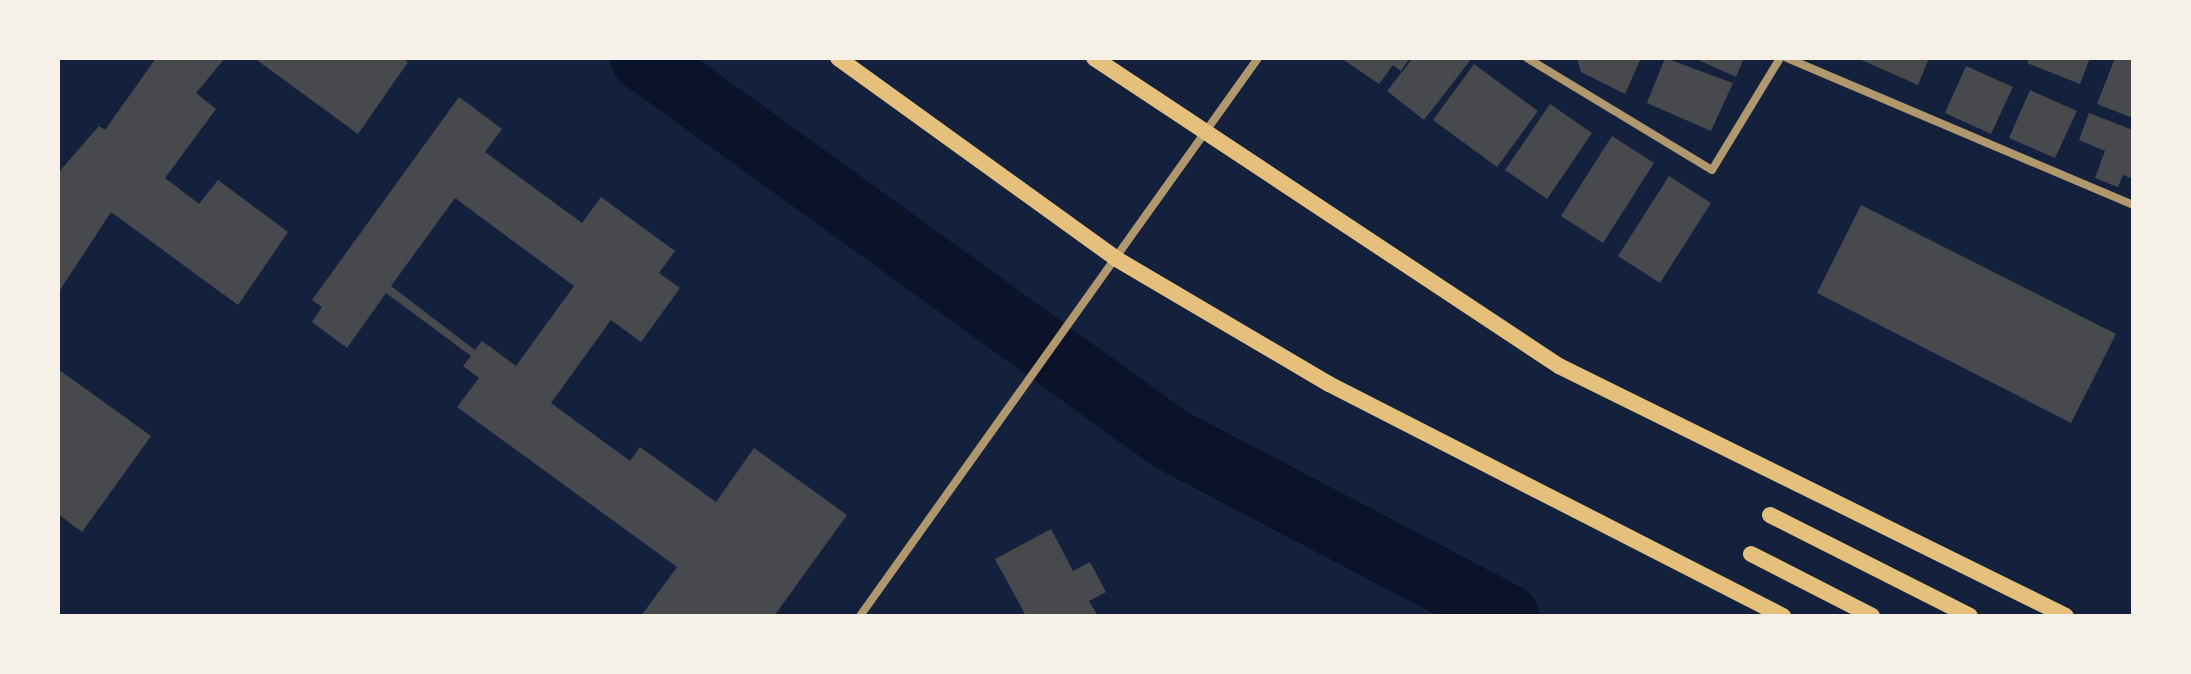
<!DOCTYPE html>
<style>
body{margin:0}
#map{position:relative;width:2191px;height:674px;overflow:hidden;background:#14213d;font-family:Cabin,sans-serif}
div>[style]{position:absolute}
.river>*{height:64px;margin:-32px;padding:0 32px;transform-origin:32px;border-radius:32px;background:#0b132b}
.building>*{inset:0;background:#48494c}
.minor>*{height:8px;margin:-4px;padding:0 4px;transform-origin:4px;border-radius:4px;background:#b1986c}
.secondary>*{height:16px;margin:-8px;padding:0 8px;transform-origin:8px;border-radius:8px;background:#e5c07b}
span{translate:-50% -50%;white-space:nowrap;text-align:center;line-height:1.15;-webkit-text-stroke:6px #f6f1e7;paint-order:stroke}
.frame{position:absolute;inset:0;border:60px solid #f6f1e7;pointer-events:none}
</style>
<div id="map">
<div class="river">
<i style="left:642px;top:58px;width:651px;rotate:35.81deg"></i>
<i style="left:1170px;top:439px;width:381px;rotate:27.7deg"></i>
</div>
<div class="building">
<i style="clip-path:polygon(156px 58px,225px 58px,196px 93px,216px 109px,165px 178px,199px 204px,218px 180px,288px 232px,238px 305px,111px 212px,58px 293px,58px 173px,99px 126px,105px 130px)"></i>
<i style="clip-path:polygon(254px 58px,402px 58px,408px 62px,358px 134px)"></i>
<i style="clip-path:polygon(1341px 58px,1410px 58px,1401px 71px,1393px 65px,1379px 84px)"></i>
<i style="clip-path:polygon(1413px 58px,1472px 58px,1424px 120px,1387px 91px)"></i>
<i style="clip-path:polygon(1577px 58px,1641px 58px,1625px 94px,1581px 72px)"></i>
<i style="clip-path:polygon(1665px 58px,1733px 83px,1711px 131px,1647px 103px)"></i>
<i style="clip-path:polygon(1694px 58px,1744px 58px,1736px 77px)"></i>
<i style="clip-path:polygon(1857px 58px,1929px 58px,1918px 85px)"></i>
<i style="clip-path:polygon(2029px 58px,2090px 58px,2080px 84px,2027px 63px)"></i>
<i style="clip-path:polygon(2115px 58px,2133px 58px,2133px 118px,2097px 104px)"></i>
<i style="clip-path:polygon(1474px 64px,1538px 111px,1497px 167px,1433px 120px)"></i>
<i style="clip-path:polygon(1966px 66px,2013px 87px,1991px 134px,1945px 113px)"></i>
<i style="clip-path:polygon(2030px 90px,2077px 111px,2055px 158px,2009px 138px)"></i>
<i style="clip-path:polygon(evenodd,459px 97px,502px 129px,485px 152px,582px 223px,601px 197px,675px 251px,659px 273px,680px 288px,641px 342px,611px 320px,551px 403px,630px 461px,640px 447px,716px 502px,754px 448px,847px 515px,774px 616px,641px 616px,677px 567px,457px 407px,479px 378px,463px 366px,471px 356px,386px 293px,347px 348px,312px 322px,322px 307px,312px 300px,459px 97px,455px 198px,574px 286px,516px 366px,482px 341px,475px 350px,391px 286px,455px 198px)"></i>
<i style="clip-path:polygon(1550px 104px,1592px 133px,1547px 199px,1505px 170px)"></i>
<i style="clip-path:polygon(2089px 113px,2133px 130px,2133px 179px,2123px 175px,2118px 187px,2095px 178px,2105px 151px,2079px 140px)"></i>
<i style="clip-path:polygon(1612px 136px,1654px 163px,1603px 243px,1561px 216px)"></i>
<i style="clip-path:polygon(1669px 176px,1711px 203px,1660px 283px,1618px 256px)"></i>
<i style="clip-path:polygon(1861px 205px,2116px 334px,2071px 423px,1817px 293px)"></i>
<i style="clip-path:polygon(58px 369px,151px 436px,82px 532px,58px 514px)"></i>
<i style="clip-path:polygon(1051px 529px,1073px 571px,1090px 562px,1106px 592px,1089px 601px,1098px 616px,1026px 616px,995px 559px)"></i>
</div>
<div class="minor">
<i style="left:1527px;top:58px;width:216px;rotate:31.2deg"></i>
<i style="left:1712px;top:170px;width:131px;rotate:-58.7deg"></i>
<i style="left:1787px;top:58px;width:376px;rotate:23deg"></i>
<i style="left:860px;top:616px;width:685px;rotate:-54.5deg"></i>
</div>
<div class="secondary">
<i style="left:838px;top:58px;width:342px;rotate:35.8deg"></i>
<i style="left:1115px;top:258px;width:248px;rotate:30.5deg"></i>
<i style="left:1329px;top:384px;width:510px;rotate:27.07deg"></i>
<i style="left:1094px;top:58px;width:558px;rotate:33.52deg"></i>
<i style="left:1559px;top:366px;width:565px;rotate:26.25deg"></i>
<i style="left:1770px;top:515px;width:224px;rotate:26.8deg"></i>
<i style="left:1751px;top:554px;width:136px;rotate:27.1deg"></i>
</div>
<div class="frame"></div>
</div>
